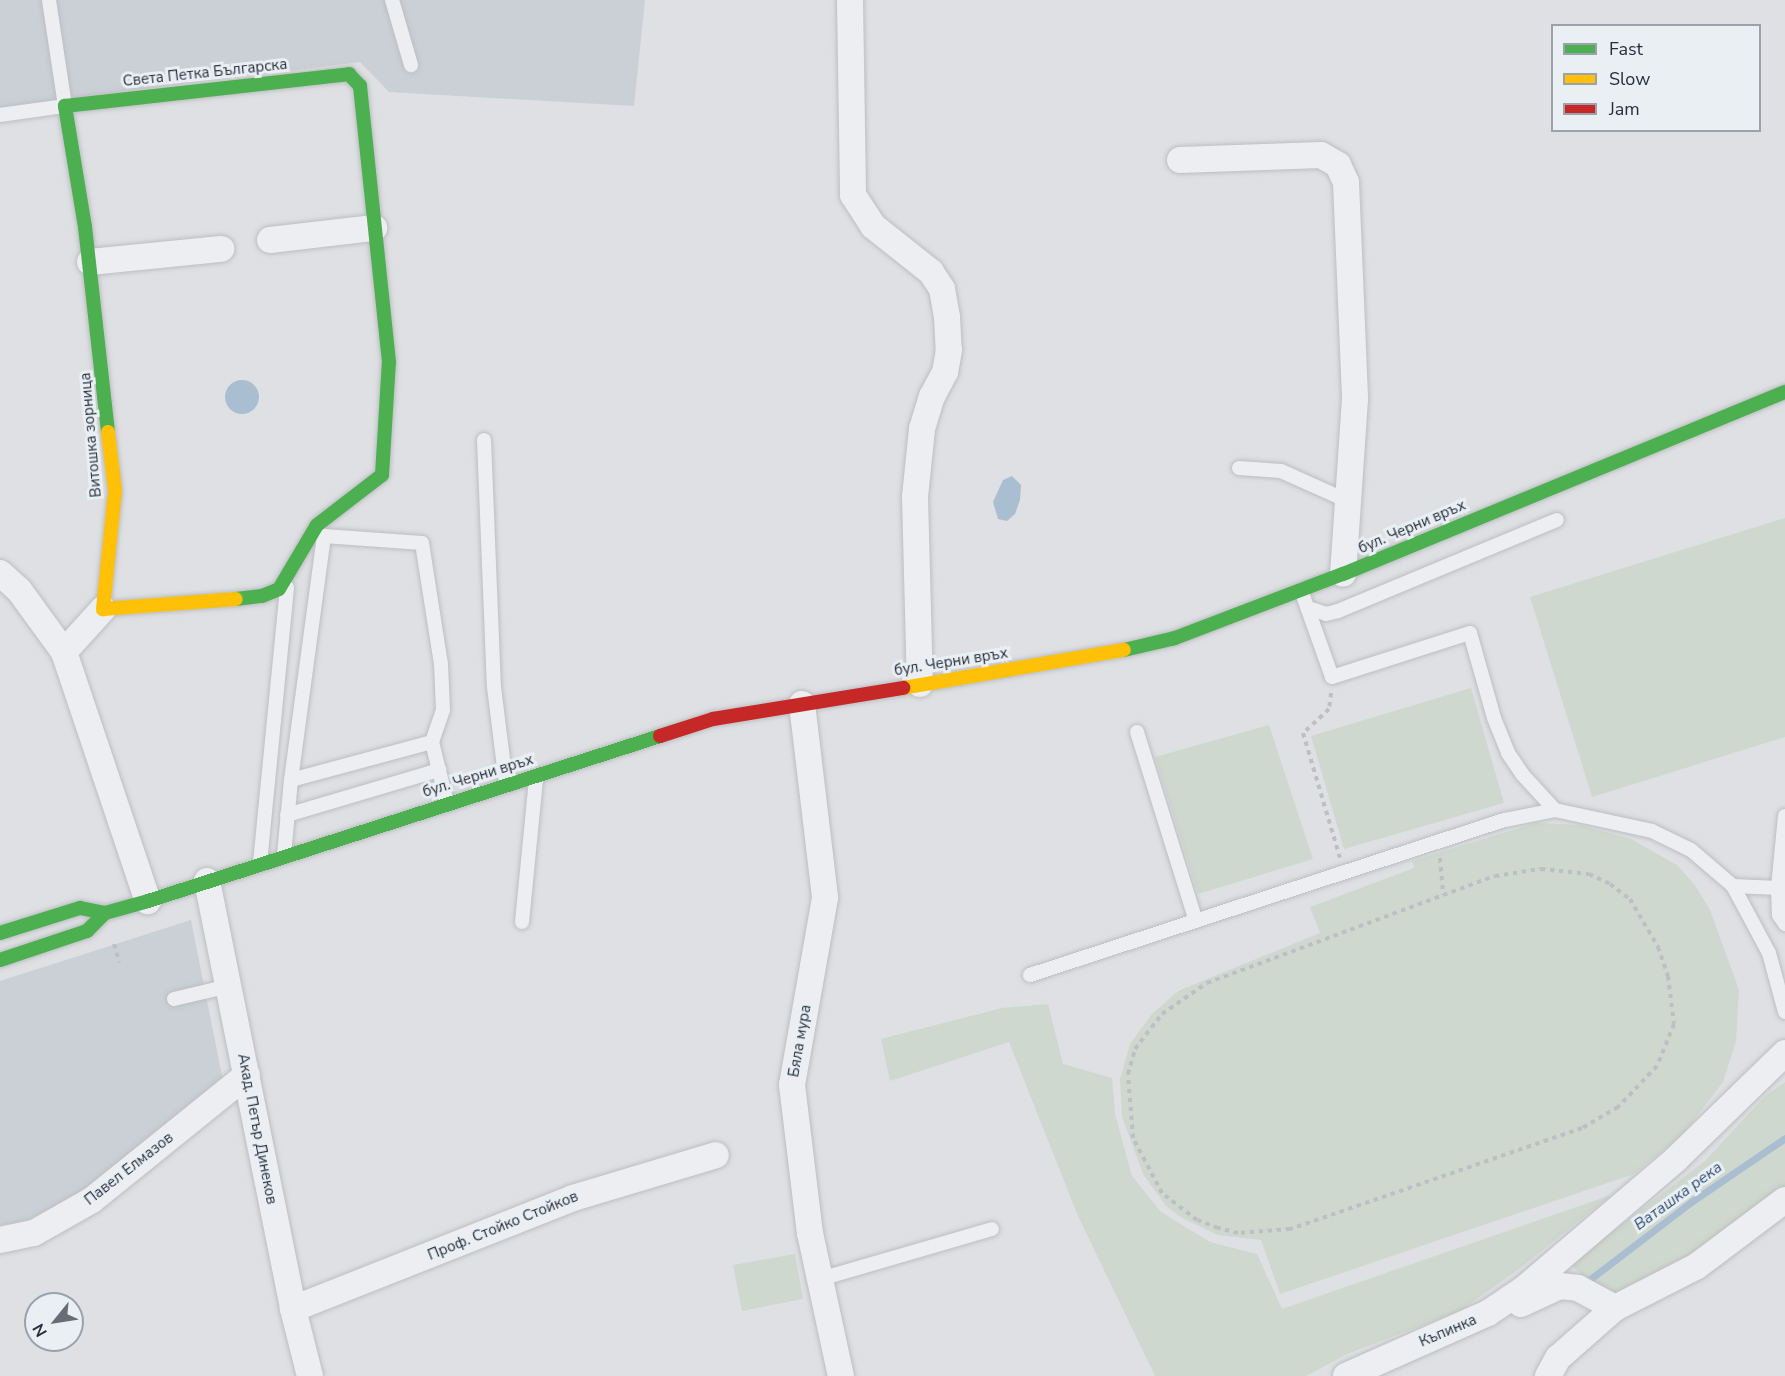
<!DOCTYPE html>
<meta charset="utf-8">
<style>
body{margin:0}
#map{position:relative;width:1785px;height:1376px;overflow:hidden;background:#dee0e3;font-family:"Nunito Sans",sans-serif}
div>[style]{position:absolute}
.built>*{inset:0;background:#cbd0d7}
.green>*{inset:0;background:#cfd8ce}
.water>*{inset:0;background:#aabed1}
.round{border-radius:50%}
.stream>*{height:7px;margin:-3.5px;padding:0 3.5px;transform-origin:3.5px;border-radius:3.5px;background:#aabed1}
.path>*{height:4px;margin-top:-2px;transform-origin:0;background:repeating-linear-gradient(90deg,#bdbfc4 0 4.5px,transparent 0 9px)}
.roads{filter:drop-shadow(0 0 2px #bcbec1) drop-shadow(0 0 2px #bcbec1)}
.lane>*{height:14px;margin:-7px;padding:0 7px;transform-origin:7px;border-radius:7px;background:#edeef1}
.street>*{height:26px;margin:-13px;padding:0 13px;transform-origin:13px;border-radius:13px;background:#edeef1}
.fast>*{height:14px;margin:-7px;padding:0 7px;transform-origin:7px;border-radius:7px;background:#4caf50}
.slow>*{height:14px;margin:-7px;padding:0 7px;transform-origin:7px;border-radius:7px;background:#ffc107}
.jam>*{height:14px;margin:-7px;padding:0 7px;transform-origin:7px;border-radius:7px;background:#c62828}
span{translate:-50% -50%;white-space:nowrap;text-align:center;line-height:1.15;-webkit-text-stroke:6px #eaeff4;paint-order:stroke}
.street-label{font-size:15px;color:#252f3d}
.water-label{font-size:16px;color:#2d4f72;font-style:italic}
.legend{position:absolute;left:1551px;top:24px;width:210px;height:108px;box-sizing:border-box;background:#eaeff4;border:2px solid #9ba2ab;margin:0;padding:8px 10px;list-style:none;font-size:18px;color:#252f3d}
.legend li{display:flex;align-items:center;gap:12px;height:30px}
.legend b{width:30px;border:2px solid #9ba2ab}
.north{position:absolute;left:24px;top:1292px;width:60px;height:60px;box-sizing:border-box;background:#eaeff4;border:2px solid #9ba2ab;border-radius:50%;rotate:240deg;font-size:16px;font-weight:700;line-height:24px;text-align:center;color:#252f3d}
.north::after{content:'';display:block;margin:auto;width:21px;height:27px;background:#666d77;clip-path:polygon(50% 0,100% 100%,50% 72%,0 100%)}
</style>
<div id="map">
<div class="built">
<i style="clip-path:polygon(0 0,645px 0,634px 106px,389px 92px,360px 62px,0 107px)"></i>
<i style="clip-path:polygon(191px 920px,223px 1081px,91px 1189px,23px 1222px,0 1225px,0 981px)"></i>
</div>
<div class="green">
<i style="clip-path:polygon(1785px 518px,1785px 737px,1592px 797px,1530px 597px)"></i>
<i style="clip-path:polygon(1471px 688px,1504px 803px,1344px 849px,1311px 736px)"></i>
<i style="clip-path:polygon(1269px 725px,1313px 859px,1198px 894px,1155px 757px)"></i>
<i style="clip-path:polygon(1536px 823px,1580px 825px,1631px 839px,1677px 865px,1695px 885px,1710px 910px,1739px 990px,1736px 1041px,1723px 1082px,1684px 1133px,1634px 1174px,1280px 1294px,1261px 1240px,1218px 1235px,1182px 1218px,1166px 1206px,1143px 1174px,1122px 1117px,1120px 1079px,1130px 1044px,1152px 1014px,1178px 991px,1320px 933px,1310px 907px,1414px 868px,1412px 861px)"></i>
<i style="clip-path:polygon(1048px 1004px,1063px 1064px,1112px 1078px,1115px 1114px,1132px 1176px,1161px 1212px,1210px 1242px,1257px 1254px,1282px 1309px,1611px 1195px,1519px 1269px,1460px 1311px,1347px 1354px,1306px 1376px,1155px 1376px,1078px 1216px,1009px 1042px,890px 1081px,881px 1039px,1002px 1008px)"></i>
<i style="clip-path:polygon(1785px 1082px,1785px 1189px,1664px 1276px,1613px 1300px,1569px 1264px,1705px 1161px,1765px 1096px)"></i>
<i style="clip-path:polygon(795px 1254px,803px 1299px,742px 1311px,733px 1265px)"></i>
</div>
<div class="water">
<i class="round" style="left:225px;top:380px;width:34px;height:34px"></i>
<i style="clip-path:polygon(1012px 476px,1021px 485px,1020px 500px,1015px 514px,1007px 521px,998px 519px,993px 502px,1003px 480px)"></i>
</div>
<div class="stream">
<i style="left:1589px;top:1280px;width:128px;rotate:-37.4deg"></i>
<i style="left:1691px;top:1202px;width:114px;rotate:-34.2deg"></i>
</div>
<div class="path">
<i style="left:1331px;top:693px;width:16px;rotate:97deg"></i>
<i style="left:1329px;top:709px;width:35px;rotate:137deg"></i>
<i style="left:1303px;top:733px;width:130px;rotate:73.5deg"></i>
<i style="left:1440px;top:858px;width:37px;rotate:85deg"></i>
<i style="left:1541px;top:869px;width:48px;rotate:5.9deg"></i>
<i style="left:1589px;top:874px;width:23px;rotate:25deg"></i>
<i style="left:1610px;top:884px;width:25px;rotate:37deg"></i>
<i style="left:1630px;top:899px;width:56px;rotate:59.7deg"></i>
<i style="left:1658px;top:947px;width:31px;rotate:71deg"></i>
<i style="left:1668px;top:976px;width:48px;rotate:82.9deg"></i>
<i style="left:1674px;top:1024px;width:45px;rotate:112deg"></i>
<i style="left:1657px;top:1066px;width:57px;rotate:133.6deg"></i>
<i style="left:1618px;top:1107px;width:42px;rotate:149.7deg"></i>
<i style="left:1582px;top:1128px;width:309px;rotate:160.9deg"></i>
<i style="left:1290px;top:1229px;width:52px;rotate:175.6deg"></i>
<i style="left:1238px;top:1233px;width:21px;rotate:-166deg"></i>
<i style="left:1218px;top:1228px;width:22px;rotate:-159deg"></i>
<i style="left:1197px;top:1220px;width:44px;rotate:-142.4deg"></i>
<i style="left:1162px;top:1193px;width:62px;rotate:-117.8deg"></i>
<i style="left:1133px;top:1138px;width:64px;rotate:-94.5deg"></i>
<i style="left:1128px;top:1074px;width:26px;rotate:-74deg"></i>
<i style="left:1135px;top:1049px;width:44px;rotate:-52.4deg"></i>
<i style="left:1162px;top:1014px;width:55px;rotate:-34.6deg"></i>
<i style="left:1207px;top:983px;width:307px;rotate:-20.4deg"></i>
<i style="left:1495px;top:876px;width:47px;rotate:-8.7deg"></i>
<i style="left:114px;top:944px;width:19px;rotate:74deg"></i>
</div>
<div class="roads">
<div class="lane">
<i style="left:392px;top:0;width:68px;rotate:73.7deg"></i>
<i style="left:0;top:115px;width:66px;rotate:-7.9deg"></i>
<i style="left:65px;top:106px;width:107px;rotate:-98.6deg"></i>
<i style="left:484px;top:440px;width:247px;rotate:87.7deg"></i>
<i style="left:494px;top:687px;width:98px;rotate:82.9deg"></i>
<i style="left:1239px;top:468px;width:42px;rotate:4.1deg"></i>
<i style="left:1281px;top:471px;width:73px;rotate:24.1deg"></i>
<i style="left:1301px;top:590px;width:92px;rotate:70.4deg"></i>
<i style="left:1332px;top:677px;width:145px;rotate:-17.7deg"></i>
<i style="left:1470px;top:633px;width:88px;rotate:74.2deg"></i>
<i style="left:1494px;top:718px;width:38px;rotate:68deg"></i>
<i style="left:1508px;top:753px;width:25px;rotate:56deg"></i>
<i style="left:1522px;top:774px;width:49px;rotate:47.5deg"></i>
<i style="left:1555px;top:810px;width:99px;rotate:12.2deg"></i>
<i style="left:1652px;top:831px;width:43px;rotate:26deg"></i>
<i style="left:1691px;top:850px;width:55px;rotate:40.6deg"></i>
<i style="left:1733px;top:886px;width:76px;rotate:61.8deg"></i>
<i style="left:1769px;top:953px;width:61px;rotate:74.8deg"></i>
<i style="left:1308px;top:608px;width:19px;rotate:18deg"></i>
<i style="left:1326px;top:614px;width:12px;rotate:-14deg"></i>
<i style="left:1338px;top:611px;width:237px;rotate:-22.6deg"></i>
<i style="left:1137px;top:732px;width:198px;rotate:72.7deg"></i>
<i style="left:291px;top:780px;width:246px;rotate:-82.3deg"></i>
<i style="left:324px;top:536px;width:98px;rotate:4.1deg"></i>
<i style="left:422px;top:543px;width:122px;rotate:81.1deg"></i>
<i style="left:441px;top:664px;width:46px;rotate:87.5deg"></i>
<i style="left:443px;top:710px;width:34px;rotate:109deg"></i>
<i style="left:287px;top:815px;width:159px;rotate:-16.5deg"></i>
<i style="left:1785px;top:816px;width:72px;rotate:95.6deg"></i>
<i style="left:1778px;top:888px;width:27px;rotate:88deg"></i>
<i style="left:1779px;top:915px;width:11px;rotate:56deg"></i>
<i style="left:284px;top:855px;width:75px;rotate:-84.7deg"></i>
<i style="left:291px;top:780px;width:146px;rotate:-15.1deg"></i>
<i style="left:432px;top:742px;width:63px;rotate:76.2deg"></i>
<i style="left:260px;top:863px;width:277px;rotate:-84.4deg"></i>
<i style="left:1733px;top:886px;width:45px;rotate:2.5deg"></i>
<i style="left:522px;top:922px;width:145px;rotate:-84.4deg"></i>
<i style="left:1030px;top:975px;width:500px;rotate:-18.1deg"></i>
<i style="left:1505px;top:820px;width:51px;rotate:-11.3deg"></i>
<i style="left:174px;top:999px;width:57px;rotate:-13.3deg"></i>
<i style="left:820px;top:1279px;width:179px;rotate:-16.2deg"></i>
</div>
<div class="street">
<i style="left:850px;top:0;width:195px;rotate:89.1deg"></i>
<i style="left:853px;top:195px;width:37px;rotate:57deg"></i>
<i style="left:873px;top:226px;width:74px;rotate:38.4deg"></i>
<i style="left:931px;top:272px;width:20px;rotate:57deg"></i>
<i style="left:942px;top:289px;width:28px;rotate:80deg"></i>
<i style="left:947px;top:317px;width:33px;rotate:87deg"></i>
<i style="left:949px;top:350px;width:22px;rotate:100deg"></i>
<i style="left:945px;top:372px;width:27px;rotate:118deg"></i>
<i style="left:932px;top:396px;width:34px;rotate:107deg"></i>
<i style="left:922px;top:429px;width:68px;rotate:95.9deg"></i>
<i style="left:915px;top:497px;width:187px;rotate:88.5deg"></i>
<i style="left:1180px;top:160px;width:141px;rotate:-2deg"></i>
<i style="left:1321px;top:155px;width:20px;rotate:30deg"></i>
<i style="left:1338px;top:165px;width:19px;rotate:65deg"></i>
<i style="left:1346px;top:182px;width:217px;rotate:87.6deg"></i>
<i style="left:1355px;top:399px;width:175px;rotate:93.9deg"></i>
<i style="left:270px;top:240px;width:105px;rotate:-6.6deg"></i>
<i style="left:90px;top:262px;width:132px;rotate:-5.7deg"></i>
<i style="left:0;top:573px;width:25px;rotate:42deg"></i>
<i style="left:19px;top:590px;width:77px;rotate:54deg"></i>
<i style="left:64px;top:652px;width:263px;rotate:71.4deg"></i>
<i style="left:64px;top:652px;width:58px;rotate:-47.8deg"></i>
<i style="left:802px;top:704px;width:195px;rotate:83.2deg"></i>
<i style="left:825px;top:898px;width:190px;rotate:100deg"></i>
<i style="left:792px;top:1085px;width:149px;rotate:83.1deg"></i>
<i style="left:810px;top:1233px;width:146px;rotate:77.8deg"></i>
<i style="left:207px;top:881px;width:437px;rotate:78.6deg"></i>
<i style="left:293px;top:1309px;width:69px;rotate:75.8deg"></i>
<i style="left:0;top:1240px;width:35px;rotate:-12deg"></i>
<i style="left:34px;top:1233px;width:67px;rotate:-29.6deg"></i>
<i style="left:92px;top:1200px;width:199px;rotate:-38.9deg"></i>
<i style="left:1521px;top:1304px;width:43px;rotate:-24.8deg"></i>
<i style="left:1560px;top:1286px;width:18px;rotate:6deg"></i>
<i style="left:1578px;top:1288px;width:42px;rotate:28.4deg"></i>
<i style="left:293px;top:1309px;width:301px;rotate:-21.6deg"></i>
<i style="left:573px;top:1198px;width:149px;rotate:-16.7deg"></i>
<i style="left:1346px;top:1376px;width:155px;rotate:-23.9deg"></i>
<i style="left:1488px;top:1313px;width:43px;rotate:-33.7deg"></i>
<i style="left:1524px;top:1289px;width:200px;rotate:-40.5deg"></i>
<i style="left:1676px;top:1159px;width:152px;rotate:-44.2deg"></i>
<i style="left:1548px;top:1376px;width:21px;rotate:-61deg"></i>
<i style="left:1558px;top:1358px;width:76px;rotate:-41.3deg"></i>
<i style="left:1615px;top:1308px;width:92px;rotate:-27.1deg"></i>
<i style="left:1697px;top:1266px;width:110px;rotate:-36.9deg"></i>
</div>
<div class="fast">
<i style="left:108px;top:432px;width:206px;rotate:-96.4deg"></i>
<i style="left:85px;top:227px;width:123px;rotate:-99.4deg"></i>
<i style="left:65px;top:106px;width:286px;rotate:-6.4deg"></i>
<i style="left:236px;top:599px;width:26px;rotate:-7deg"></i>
<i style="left:262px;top:596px;width:18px;rotate:-22deg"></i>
<i style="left:279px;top:589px;width:74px;rotate:-59.3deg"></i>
<i style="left:317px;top:525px;width:82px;rotate:-37.6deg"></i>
<i style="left:382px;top:475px;width:113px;rotate:-86.5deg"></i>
<i style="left:389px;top:362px;width:278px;rotate:-96deg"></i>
<i style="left:360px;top:86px;width:16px;rotate:-133deg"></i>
<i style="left:1124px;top:650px;width:52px;rotate:-13.2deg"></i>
<i style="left:1175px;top:638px;width:180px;rotate:-20.9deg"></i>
<i style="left:1343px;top:574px;width:478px;rotate:-22.4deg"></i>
<i style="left:0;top:933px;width:84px;rotate:-17.4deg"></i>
<i style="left:80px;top:908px;width:25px;rotate:11deg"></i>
<i style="left:105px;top:913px;width:45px;rotate:-15.6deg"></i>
<i style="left:148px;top:901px;width:538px;rotate:-17.86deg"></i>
<i style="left:0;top:960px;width:92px;rotate:-18.4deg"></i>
<i style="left:87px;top:931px;width:25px;rotate:-45deg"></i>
</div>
<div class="slow">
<i style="left:108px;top:432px;width:59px;rotate:83.2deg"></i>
<i style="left:115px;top:491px;width:119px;rotate:95.8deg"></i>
<i style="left:103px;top:609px;width:133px;rotate:-4.3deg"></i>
<i style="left:903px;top:688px;width:224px;rotate:-9.8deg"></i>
</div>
<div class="jam">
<i style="left:660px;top:736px;width:56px;rotate:-17.8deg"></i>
<i style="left:713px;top:719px;width:193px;rotate:-9.3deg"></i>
</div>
</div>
<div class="street-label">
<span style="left:205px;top:73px;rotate:-6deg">Света Петка Българска</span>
<span style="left:91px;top:435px;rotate:-95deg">Витошка зорница</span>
<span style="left:1412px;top:527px;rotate:-23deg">бул. Черни връх</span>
<span style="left:951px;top:662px;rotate:-9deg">бул. Черни връх</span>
<span style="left:478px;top:776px;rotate:-17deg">бул. Черни връх</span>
<span style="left:800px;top:1041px;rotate:-80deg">Бяла мура</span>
<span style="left:257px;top:1129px;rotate:79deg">Акад. Петър Динеков</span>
<span style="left:129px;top:1169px;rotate:-38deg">Павел Елмазов</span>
<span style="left:503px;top:1226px;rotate:-22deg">Проф. Стойко Стойков</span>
<span style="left:1448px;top:1331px;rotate:-23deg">Къпинка</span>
</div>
<div class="water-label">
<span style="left:1678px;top:1196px;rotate:-36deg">Ваташка река</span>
</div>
<ul class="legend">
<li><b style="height:8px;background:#4caf50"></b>Fast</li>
<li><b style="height:8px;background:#ffc107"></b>Slow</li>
<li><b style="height:8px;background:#c62828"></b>Jam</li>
</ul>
<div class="north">N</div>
</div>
